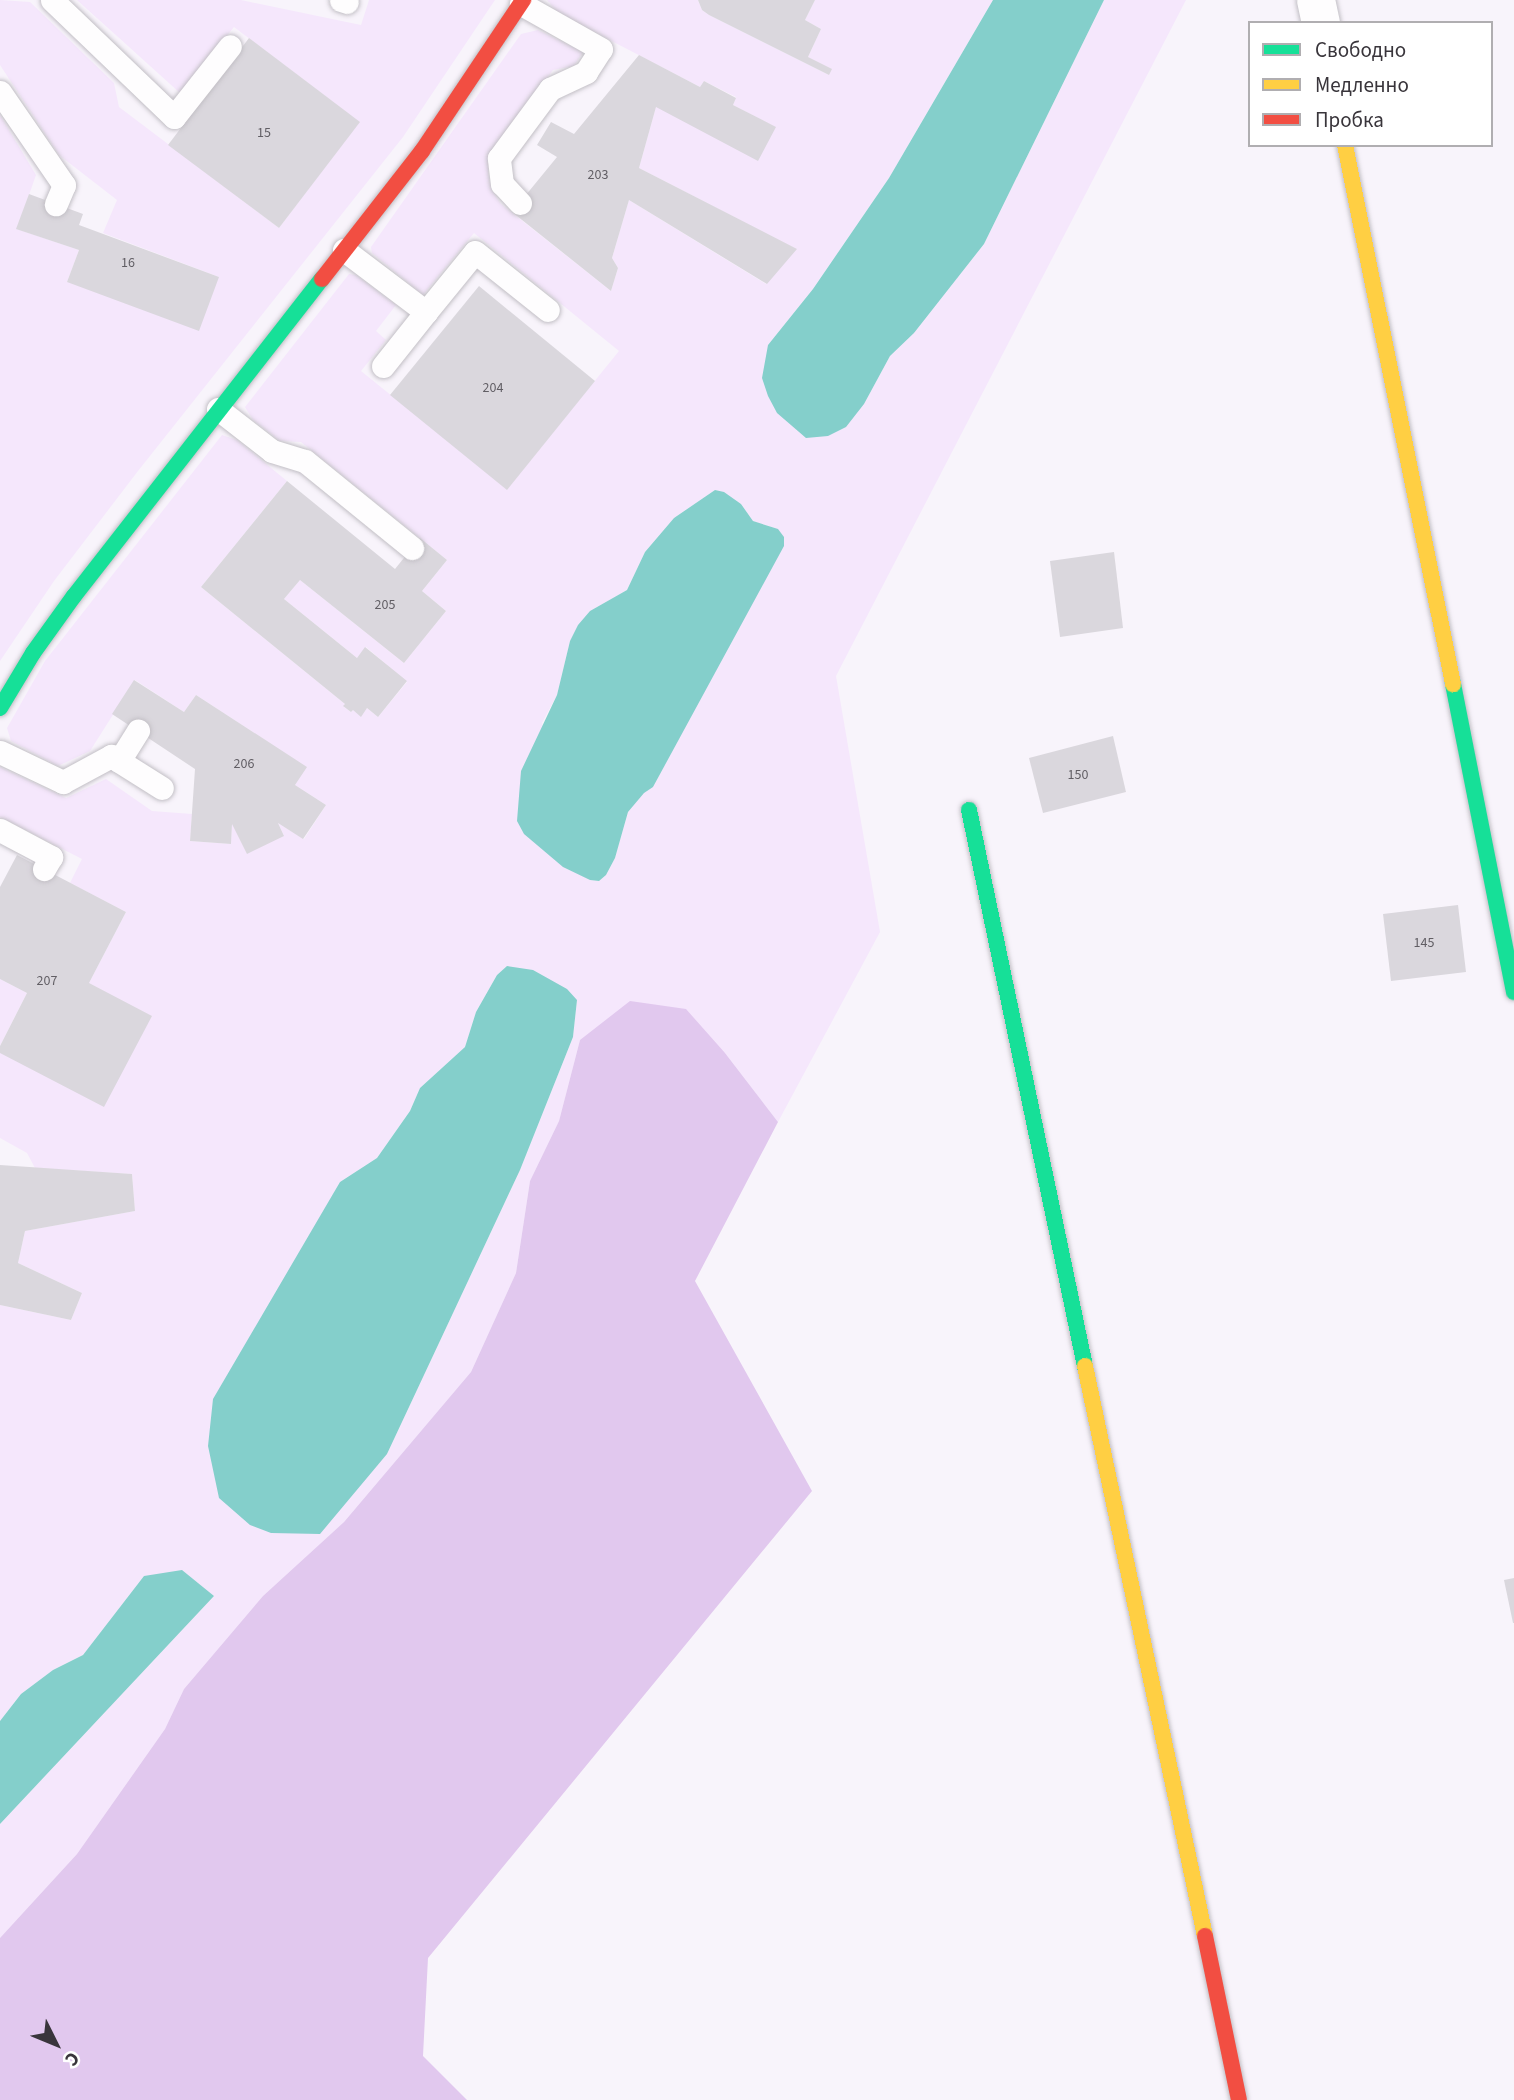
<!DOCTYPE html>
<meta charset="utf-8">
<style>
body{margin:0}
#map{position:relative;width:1514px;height:2100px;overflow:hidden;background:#f8f4fb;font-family:"Source Sans 3",sans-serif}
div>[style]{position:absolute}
.green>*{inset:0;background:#f5e7fc}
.forest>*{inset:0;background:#e1c8ee}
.water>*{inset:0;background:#84cfcb}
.building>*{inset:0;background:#dad7dd}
.roads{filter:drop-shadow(0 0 2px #c2bfc5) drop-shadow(0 0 2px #c2bfc5)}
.lane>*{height:23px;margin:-11.5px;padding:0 11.5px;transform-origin:11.5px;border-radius:11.5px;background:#fefdfe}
.street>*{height:38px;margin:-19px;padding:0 19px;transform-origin:19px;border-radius:19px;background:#fefdfe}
.fast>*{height:16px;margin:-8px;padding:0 8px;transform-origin:8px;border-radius:8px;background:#16e098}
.slow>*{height:16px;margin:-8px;padding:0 8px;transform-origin:8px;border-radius:8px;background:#ffcf43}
.jam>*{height:16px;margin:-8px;padding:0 8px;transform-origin:8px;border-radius:8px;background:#f24e42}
span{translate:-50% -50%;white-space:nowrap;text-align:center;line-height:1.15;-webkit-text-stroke:6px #fff;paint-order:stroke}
.number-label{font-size:14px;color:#615e64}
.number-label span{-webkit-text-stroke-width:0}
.legend{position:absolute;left:1248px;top:21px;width:245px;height:126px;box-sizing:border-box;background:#fff;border:2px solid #b0aeb1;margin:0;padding:9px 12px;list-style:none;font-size:21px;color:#39353b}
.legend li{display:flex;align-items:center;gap:14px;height:35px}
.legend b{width:35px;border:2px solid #b0aeb1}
.north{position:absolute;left:21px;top:2009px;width:70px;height:70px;-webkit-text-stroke:5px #fff;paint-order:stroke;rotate:133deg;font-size:19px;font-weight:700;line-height:28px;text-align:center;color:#39353b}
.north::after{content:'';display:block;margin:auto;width:24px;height:32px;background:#39353b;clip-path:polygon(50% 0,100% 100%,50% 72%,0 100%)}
</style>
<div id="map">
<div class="green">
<i style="clip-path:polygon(0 0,30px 2px,114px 83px,119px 107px,279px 228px,359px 122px,234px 27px,180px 93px,77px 0,241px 0,361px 25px,369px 0,495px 0,403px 137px,138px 471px,54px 581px,0 661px,0 115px,36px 175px,17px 229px,79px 250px,67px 282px,219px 277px,103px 233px,117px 200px,59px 155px,0 65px)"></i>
<i style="clip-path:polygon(evenodd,547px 0,698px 0,702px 10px,709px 15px,829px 75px,808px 57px,821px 29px,805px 20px,815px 0,993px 0,889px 178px,813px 289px,768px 345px,864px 404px,890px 356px,914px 333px,984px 244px,1104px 0,1186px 0,836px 676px,880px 932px,778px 1122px,725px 1053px,580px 1040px,559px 1121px,530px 1181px,516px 1273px,471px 1372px,344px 1522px,263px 1596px,184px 1689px,165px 1729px,77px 1854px,0 1938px,0 1824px,214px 1596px,144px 1576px,83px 1655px,53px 1670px,21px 1694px,0 1721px,0 1305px,71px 1320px,82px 1293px,18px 1263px,25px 1231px,135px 1211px,132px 1174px,35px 1168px,27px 1153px,0 1138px,0 1053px,89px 983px,126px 912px,70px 883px,82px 859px,0 817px,0 767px,66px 798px,106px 779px,152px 811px,192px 814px,190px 841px,231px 844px,232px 824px,284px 836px,278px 823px,304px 839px,326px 805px,295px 785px,306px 767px,196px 695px,184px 712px,135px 680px,90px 751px,58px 766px,11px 741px,7px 728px,45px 661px,222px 435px,237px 440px,287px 481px,201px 587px,345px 704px,344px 707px,351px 712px,353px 710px,361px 716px,367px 708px,378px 717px,407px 682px,366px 647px,357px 658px,284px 599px,300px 580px,404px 663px,446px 611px,422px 591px,447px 560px,301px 442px,280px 441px,253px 420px,245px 407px,349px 274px,356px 275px,396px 305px,376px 331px,386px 340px,361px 371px,507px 489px,619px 351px,474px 233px,423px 295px,372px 253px,371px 247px,521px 34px,538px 30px,583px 52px,574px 66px,553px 70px,500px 140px,490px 155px,488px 173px,491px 189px,501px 204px,611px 291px,618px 268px,612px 258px,629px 200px,766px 284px,796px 249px,639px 168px,656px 107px,775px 127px,733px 105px,736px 97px,704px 81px,700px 87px,558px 13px,547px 0,715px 490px,741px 504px,753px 521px,777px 529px,713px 674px,653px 787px,644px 792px,628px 812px,615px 858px,606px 875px,599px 881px,590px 880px,542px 723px,557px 695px,570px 641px,590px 611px,627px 590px,645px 552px,674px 518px,715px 490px,547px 0,507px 966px,577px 1000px,573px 1037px,520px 1170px,387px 1454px,318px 1222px,340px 1182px,377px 1158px,410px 1111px,420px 1088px,465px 1047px,476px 1012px,497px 975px,507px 966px)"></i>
<i style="clip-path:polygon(0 979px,27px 993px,0 1046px)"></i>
</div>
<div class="forest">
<i style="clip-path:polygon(630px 1001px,686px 1009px,725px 1053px,778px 1122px,695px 1281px,812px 1491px,428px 1958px,423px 2056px,467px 2100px,0 2100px,0 1938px,77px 1854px,165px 1729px,184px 1689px,263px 1596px,344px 1522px,471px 1372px,516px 1273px,530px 1181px,559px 1121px,580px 1040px)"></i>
</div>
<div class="water">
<i style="clip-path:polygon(993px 0,1104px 0,984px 244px,914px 333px,890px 356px,864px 404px,846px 427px,828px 436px,806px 438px,777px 413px,768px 396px,762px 378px,768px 345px,813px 289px,889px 178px)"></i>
<i style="clip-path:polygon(715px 490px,724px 492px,741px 504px,753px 521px,778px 529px,784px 537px,784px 546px,653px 787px,644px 793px,628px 812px,615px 858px,606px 875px,599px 881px,590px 880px,563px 867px,524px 834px,517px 821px,521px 771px,557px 695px,570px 641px,578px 625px,590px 611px,627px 590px,645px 552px,674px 518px)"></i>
<i style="clip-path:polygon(507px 966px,533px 970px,567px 989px,577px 1000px,573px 1037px,520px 1170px,387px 1454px,320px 1534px,271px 1533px,250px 1525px,219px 1498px,208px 1446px,213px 1399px,340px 1182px,377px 1158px,410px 1111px,420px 1088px,465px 1047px,476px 1012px,497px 975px)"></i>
<i style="clip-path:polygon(182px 1570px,214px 1596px,0 1824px,0 1721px,21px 1694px,53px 1670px,83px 1655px,144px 1576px)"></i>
</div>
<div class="building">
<i style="clip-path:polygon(698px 0,815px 0,805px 20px,821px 29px,808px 57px,832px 69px,829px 75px,709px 15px,702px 10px)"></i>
<i style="clip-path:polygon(249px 38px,360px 122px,279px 228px,168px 145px)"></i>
<i style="clip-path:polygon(639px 55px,700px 87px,704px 81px,736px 98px,733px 105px,776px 127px,758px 161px,656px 107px,639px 168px,797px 249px,767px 284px,629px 200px,612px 258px,618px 268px,611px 291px,512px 212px,557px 157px,537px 145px,551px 122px,574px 134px)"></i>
<i style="clip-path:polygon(29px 194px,83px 214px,79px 225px,219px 277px,199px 331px,67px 282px,79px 250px,16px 229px)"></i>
<i style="clip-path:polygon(479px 286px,595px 381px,507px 490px,390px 395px)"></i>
<i style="clip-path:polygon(287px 481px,395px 569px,420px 538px,447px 560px,422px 591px,446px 611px,404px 663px,300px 580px,284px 599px,357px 658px,365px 647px,407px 681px,378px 717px,367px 708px,361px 717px,353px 710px,351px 712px,343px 706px,345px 704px,201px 587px)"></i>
<i style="clip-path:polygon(1114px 552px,1123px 628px,1060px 637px,1050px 561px)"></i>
<i style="clip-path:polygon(134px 680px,184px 712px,196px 695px,307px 767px,295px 785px,326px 805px,303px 839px,278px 823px,284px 836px,247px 854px,232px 824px,231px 844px,190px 841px,195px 769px,112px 714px)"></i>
<i style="clip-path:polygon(1113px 736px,1126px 792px,1043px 813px,1029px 758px)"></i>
<i style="clip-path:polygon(17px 855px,126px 912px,89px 983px,152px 1016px,104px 1107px,0 1053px,0 1046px,27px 993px,0 979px,0 887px)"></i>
<i style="clip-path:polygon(1458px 905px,1466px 972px,1391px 981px,1383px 914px)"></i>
<i style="clip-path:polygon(0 1165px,132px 1174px,135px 1211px,25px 1231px,18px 1263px,82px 1293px,71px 1320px,0 1305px)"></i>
<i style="clip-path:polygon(1514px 1578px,1514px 1623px,1513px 1623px,1504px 1580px)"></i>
</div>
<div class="roads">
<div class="lane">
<i style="left:52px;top:0;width:169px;rotate:43.8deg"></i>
<i style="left:174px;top:117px;width:90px;rotate:-51.7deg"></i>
<i style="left:341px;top:0;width:6px;rotate:18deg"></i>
<i style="left:0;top:92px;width:113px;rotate:55.5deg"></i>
<i style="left:64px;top:185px;width:21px;rotate:113deg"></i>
<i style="left:520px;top:203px;width:26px;rotate:-133deg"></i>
<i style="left:502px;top:184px;width:26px;rotate:-97deg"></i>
<i style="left:499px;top:158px;width:86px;rotate:-53.5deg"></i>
<i style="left:550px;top:89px;width:40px;rotate:-25deg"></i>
<i style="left:586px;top:72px;width:27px;rotate:-57deg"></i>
<i style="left:601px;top:49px;width:92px;rotate:-150.6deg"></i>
<i style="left:344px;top:250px;width:103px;rotate:37.1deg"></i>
<i style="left:426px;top:312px;width:77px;rotate:-50.8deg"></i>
<i style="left:475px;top:252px;width:93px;rotate:38.5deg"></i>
<i style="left:383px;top:366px;width:69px;rotate:-51.5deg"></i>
<i style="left:218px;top:409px;width:68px;rotate:37.9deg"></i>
<i style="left:272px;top:451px;width:34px;rotate:17deg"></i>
<i style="left:305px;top:461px;width:138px;rotate:39.1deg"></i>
<i style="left:0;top:752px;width:70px;rotate:25.5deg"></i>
<i style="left:63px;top:782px;width:55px;rotate:-28.4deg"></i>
<i style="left:111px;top:756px;width:60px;rotate:32.1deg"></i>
<i style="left:119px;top:761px;width:36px;rotate:-58deg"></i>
<i style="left:0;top:830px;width:58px;rotate:27.9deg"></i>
<i style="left:51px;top:857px;width:14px;rotate:120deg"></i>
</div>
<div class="street">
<i style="left:1316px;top:0;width:24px;rotate:78deg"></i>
</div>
<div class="fast">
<i style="left:1453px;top:684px;width:314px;rotate:78.8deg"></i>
<i style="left:0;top:708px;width:64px;rotate:-59deg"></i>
<i style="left:33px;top:653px;width:70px;rotate:-54.3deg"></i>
<i style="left:74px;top:596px;width:402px;rotate:-52deg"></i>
<i style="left:969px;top:810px;width:568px;rotate:78.22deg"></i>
</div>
<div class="slow">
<i style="left:1345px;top:145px;width:550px;rotate:78.67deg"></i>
<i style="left:1085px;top:1366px;width:582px;rotate:78.11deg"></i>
</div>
<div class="jam">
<i style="left:322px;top:279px;width:162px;rotate:-52deg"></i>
<i style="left:422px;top:151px;width:182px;rotate:-56.2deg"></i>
<i style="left:1205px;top:1936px;width:167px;rotate:78.3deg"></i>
</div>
</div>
<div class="number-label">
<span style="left:264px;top:133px">15</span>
<span style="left:598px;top:175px">203</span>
<span style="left:128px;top:263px">16</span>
<span style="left:493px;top:388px">204</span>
<span style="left:385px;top:605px">205</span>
<span style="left:244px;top:764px">206</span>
<span style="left:1078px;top:775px">150</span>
<span style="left:1424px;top:943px">145</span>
<span style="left:47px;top:981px">207</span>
</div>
<ul class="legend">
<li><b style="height:9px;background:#16e098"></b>Свободно</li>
<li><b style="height:9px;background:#ffcf43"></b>Медленно</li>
<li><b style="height:9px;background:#f24e42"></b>Пробка</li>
</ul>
<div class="north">С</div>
</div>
